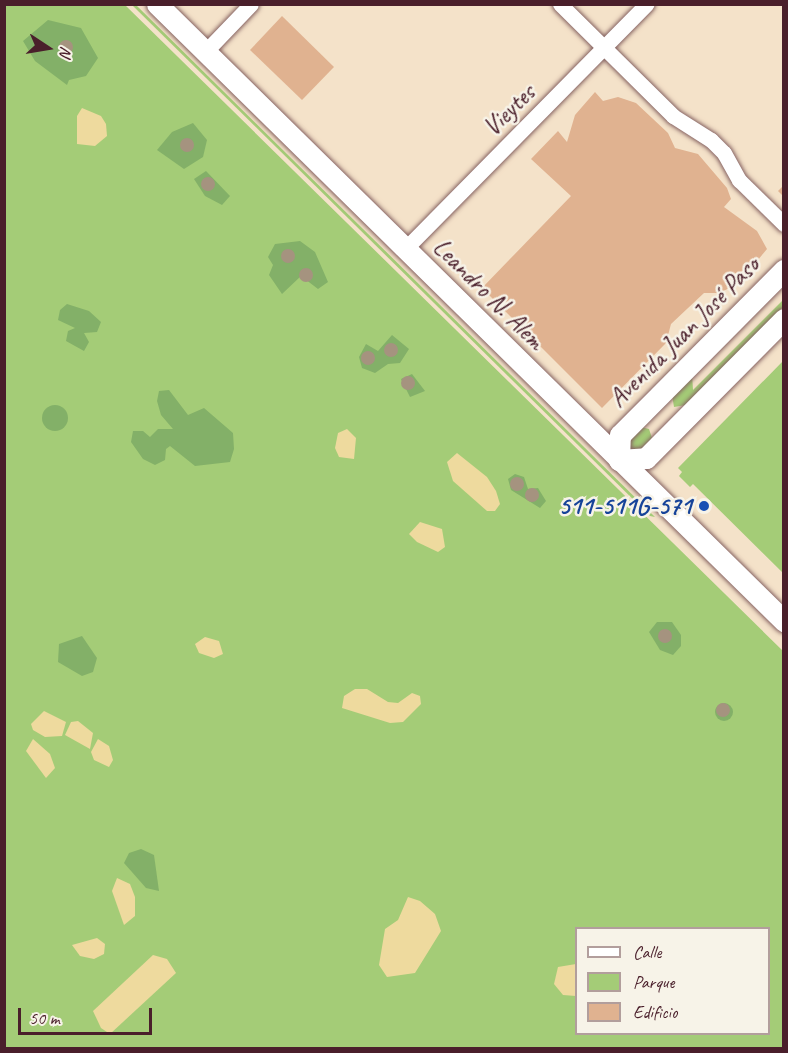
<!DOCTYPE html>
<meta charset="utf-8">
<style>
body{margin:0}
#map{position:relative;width:788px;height:1053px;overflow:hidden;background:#f4e2c9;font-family:Caveat,sans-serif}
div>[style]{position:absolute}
.green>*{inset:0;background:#a4cc77}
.forest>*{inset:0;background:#83b068}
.round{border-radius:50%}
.sand>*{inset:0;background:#eeda9e}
.building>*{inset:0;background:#e0b290}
.roads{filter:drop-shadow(0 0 2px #866362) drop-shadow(0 0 2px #866362)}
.street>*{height:15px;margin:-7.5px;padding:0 7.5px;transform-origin:7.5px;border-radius:7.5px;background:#fff}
.secondary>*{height:21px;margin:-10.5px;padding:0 10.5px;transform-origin:10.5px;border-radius:10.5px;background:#fff}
.trees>*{width:14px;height:14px;margin:-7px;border-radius:50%;background:#a5937f}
.dots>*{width:16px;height:16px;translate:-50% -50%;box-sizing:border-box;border:3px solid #f7f3e8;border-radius:50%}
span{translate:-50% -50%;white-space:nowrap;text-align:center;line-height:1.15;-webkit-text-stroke:5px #f7f3e8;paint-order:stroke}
.street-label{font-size:26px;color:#4a1f2b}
.transit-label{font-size:26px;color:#164399;font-weight:700}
.right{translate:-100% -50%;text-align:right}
.frame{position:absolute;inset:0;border:6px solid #4a1f2b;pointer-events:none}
.legend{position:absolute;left:575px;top:927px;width:195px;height:108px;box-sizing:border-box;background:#f7f3e8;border:2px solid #b29e9c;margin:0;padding:8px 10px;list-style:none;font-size:18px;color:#4a1f2b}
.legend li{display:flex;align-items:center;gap:12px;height:30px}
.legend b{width:30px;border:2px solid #b29e9c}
.north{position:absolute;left:18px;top:18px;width:60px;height:60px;-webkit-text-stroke:4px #f7f3e8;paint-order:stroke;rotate:102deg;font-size:16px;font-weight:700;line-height:24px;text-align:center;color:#4a1f2b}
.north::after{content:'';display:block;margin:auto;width:21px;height:27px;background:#4a1f2b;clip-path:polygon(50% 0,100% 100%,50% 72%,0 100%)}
.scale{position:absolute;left:18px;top:1008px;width:134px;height:27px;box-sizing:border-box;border:3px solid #4a1f2b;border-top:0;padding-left:8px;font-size:18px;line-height:21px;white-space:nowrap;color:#4a1f2b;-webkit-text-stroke:4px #f7f3e8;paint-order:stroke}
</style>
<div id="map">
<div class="green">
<i style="clip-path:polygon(evenodd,5px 5px,125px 5px,783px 651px,783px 1048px,5px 1048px,5px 5px,576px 928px,768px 928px,768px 1034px,576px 1034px,576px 928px)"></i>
<i style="clip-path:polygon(132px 5px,136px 5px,655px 517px,650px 516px)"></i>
<i style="clip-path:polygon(783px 281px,783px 307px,686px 405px,674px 407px,672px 395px,692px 374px,693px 390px,782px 301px)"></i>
<i style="clip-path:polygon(783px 361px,783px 573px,693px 484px,690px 487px,679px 476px,682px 472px,678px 468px)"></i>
<i style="clip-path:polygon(641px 427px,649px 429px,652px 438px,640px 451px,629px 448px,628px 439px)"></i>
</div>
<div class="forest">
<i style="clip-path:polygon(48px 20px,81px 28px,98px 58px,86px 76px,69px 80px,67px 85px,35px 61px,23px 41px)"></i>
<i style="clip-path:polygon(193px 123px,207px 140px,203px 157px,184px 169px,157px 150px,172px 132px)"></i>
<i style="clip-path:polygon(206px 171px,230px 196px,222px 205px,205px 196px,194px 179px)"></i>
<i style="clip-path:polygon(300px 241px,315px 252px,328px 282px,318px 289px,301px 276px,282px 294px,269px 275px,273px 265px,268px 257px,275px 244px)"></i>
<i style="clip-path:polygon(67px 304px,89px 311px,101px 322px,97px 332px,84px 333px,89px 342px,84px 351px,66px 341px,68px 331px,75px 328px,58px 320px,60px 310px)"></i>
<i style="clip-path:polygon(392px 335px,409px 349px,400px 363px,388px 364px,375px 373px,362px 368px,359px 357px,366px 344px,378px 351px)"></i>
<i style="clip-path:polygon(412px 374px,425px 391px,410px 397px,401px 379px)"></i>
<i style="clip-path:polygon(169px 390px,188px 415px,204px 408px,233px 433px,234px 449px,230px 462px,195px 466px,170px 446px,166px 449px,165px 460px,155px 465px,143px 459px,131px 442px,133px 431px,143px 431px,150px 437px,158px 429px,173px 429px,161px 415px,157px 401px,159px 391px)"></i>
<i class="round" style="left:42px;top:405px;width:26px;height:26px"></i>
<i style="clip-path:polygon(515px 474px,524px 477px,528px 489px,538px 488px,546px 501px,540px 508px,511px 490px,508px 479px)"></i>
<i style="clip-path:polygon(657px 622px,672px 622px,681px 635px,681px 646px,673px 655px,660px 650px,649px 632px)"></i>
<i style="clip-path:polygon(82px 636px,97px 658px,93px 672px,82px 676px,58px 662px,59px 644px)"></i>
<i class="round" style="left:715px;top:703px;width:18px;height:18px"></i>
<i style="clip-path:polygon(141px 849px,154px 855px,159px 891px,146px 888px,124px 863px,129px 853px)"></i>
</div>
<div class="sand">
<i style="clip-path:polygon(82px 108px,101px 116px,106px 124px,107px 136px,95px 146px,77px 144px,77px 116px)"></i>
<i style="clip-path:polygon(347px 429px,356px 438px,354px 459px,339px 457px,335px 448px,338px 433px)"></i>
<i style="clip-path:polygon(457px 453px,487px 477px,496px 491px,500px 504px,495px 511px,487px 511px,453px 481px,447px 462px)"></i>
<i style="clip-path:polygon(420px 522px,442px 529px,445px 547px,438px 552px,417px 542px,409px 534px)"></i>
<i style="clip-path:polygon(205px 637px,219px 641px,223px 654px,214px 658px,199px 653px,195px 644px)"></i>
<i style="clip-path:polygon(355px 689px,367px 689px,388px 702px,398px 703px,412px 693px,420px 696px,421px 704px,403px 722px,390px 723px,342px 708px,344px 696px)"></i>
<i style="clip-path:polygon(44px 711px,66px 722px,62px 736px,45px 737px,33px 730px,31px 724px)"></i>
<i style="clip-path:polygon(78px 721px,93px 733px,90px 749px,65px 735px,71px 722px)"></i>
<i style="clip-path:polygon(33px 739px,50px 754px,55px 768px,46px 778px,26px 751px)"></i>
<i style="clip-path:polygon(98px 739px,109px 746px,113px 760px,109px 767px,94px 760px,91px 752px)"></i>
<i style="clip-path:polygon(117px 878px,130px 884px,135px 897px,135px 916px,124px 925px,112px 891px)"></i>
<i style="clip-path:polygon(408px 897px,420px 901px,435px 914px,441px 931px,415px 973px,387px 977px,379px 965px,385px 929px,398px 920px)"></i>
<i style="clip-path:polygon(97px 938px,105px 944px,104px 954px,94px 959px,80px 956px,72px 945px)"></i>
<i style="clip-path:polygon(153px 955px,167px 959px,176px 973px,110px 1034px,101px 1028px,93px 1011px)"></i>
<i style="clip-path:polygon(576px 964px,576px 996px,563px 995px,554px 984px,558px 967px)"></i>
</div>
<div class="building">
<i style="clip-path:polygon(282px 16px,334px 67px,302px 100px,250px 50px)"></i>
<i style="clip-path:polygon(595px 92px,603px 101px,618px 97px,636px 103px,668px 133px,675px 148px,698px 154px,727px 188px,731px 199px,724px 207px,757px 231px,767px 249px,738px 284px,719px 293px,704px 293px,671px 324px,666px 343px,602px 408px,482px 288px,571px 196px,531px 159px,558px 131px,567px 142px,575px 115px)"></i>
<i style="clip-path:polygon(784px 185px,784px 197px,778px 191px)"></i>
</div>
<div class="roads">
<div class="street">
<i style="left:560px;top:4px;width:159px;rotate:44.7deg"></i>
<i style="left:673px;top:116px;width:45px;rotate:32.3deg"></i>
<i style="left:711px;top:140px;width:18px;rotate:45deg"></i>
<i style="left:724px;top:153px;width:31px;rotate:61deg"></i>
<i style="left:739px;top:180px;width:63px;rotate:44.4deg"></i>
<i style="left:205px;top:52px;width:66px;rotate:-46.2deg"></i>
<i style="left:405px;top:249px;width:344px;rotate:-45.4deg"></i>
</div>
<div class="secondary">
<i style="left:157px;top:4px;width:880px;rotate:44.54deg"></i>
<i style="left:619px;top:460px;width:25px;rotate:-88deg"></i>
<i style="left:620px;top:435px;width:233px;rotate:-45.2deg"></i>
<i style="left:619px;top:460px;width:27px;rotate:-4deg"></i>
<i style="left:646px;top:458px;width:196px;rotate:-45.2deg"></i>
</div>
</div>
<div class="trees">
<i style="left:66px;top:47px"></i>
<i style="left:187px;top:145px"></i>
<i style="left:208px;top:184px"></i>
<i style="left:288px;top:256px"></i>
<i style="left:306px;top:275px"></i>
<i style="left:391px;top:350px"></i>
<i style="left:368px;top:358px"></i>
<i style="left:408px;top:383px"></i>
<i style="left:517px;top:484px"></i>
<i style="left:532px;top:495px"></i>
<i style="left:665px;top:636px"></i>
<i style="left:723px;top:710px"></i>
</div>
<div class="dots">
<i style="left:704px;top:506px;background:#1a4fb4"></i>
</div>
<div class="street-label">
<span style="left:509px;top:110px;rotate:-45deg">Vieytes</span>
<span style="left:489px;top:294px;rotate:45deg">Leandro N. Alem</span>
<span style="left:684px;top:332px;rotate:-45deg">Avenida Juan José Paso</span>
</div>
<div class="transit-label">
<span class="right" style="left:692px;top:506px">511-511G-571</span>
</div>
<div class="frame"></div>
<ul class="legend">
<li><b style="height:8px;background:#fff"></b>Calle</li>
<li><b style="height:16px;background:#a4cc77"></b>Parque</li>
<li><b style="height:16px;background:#e0b290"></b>Edificio</li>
</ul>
<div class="north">N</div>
<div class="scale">50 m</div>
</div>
